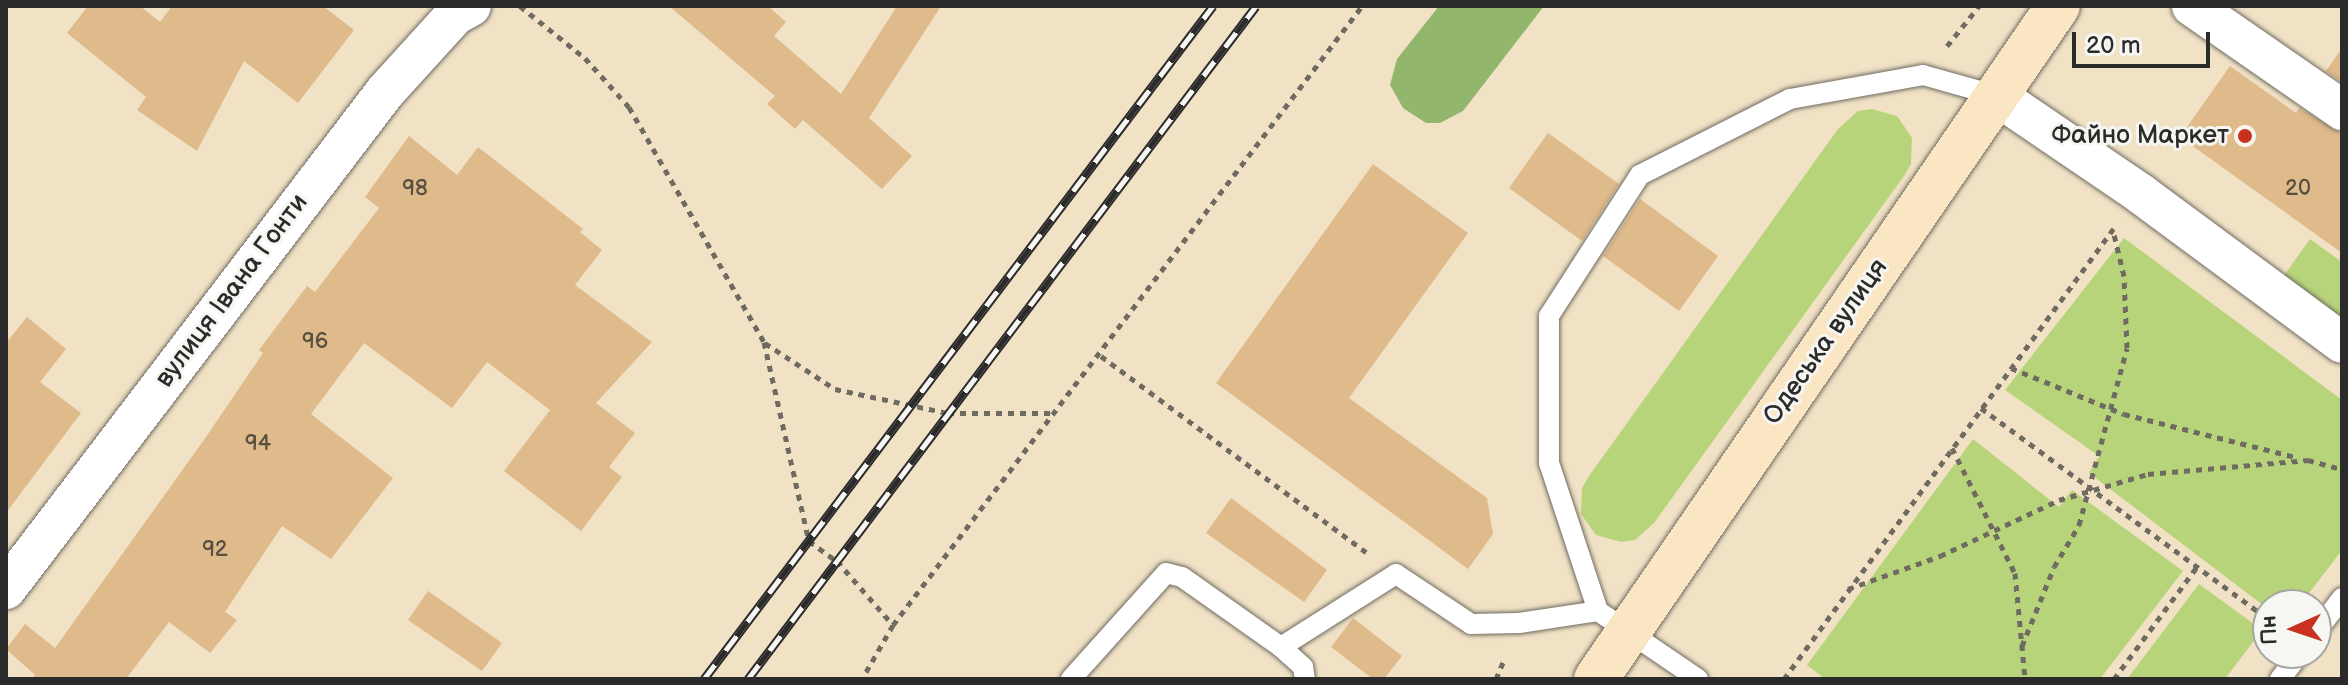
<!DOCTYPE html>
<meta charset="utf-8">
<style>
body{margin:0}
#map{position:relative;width:2348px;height:685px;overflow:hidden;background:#f1e2c6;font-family:"Balsamiq Sans",sans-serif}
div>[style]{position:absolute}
.green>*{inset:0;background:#b8d47b}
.forest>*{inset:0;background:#92b66b}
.building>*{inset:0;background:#dfba8b}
.path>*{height:5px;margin-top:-2.5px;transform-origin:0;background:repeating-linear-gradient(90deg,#706b61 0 6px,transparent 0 12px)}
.roads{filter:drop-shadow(0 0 2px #706b61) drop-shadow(0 0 2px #706b61)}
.service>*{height:20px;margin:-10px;padding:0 10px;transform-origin:10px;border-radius:10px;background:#fff}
.minor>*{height:40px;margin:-20px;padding:0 20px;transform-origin:20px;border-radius:20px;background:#fff}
.secondary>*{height:44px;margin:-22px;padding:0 22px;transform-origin:22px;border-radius:22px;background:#fbe6c3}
.rail>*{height:9px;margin-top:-4.5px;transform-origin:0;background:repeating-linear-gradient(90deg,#f6f6f2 0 18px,#2b2b2b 0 36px);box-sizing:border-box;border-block:2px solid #2b2b2b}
.dots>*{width:22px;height:22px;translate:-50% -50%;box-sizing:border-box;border:4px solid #f6f6f2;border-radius:50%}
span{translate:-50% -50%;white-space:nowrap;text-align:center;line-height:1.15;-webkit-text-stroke:6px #f6f6f2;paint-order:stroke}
.number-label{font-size:22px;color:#584f43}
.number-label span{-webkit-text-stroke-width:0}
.poi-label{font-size:26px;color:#2b2b2b}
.right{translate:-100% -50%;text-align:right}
.street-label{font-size:26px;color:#2b2b2b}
.frame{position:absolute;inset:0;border:8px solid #2b2b2b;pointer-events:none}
.north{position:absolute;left:2252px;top:589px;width:80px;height:80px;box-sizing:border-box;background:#f6f6f2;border:2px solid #a5a5a2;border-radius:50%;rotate:267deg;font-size:22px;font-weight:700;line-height:32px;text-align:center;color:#2b2b2b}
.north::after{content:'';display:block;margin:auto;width:28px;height:36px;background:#c8321e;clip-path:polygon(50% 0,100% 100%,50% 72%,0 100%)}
.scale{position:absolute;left:2072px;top:32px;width:138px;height:36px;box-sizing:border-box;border:4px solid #2b2b2b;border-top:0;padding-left:10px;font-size:24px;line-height:28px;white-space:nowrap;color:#2b2b2b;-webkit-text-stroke:6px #f6f6f2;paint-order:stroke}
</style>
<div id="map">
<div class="green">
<i style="clip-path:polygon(1872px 109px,1897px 116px,1912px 138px,1911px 164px,1904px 176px,1654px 523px,1635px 540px,1621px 542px,1596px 535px,1581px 514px,1582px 488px,1589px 476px,1838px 129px,1858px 111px)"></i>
<i style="clip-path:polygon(2124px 238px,2342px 400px,2342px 550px,2300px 605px,2268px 605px,2268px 609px,2089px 473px,2099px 456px,2005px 390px)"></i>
<i style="clip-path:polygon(2310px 239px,2342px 262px,2342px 319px,2283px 277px)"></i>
<i style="clip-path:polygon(1973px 439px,2059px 507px,2072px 490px,2183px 571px,2100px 679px,1825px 679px,1807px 665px)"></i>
<i style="clip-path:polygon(2199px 584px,2262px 630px,2225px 679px,2127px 679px)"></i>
</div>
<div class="forest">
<i style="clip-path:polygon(1439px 6px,1544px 6px,1463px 111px,1440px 123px,1426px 123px,1403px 108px,1390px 85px,1397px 59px)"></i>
</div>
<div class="building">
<i style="clip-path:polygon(88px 6px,140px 6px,160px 22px,172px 6px,323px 6px,354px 30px,298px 103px,244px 61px,197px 151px,137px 110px,146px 97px,67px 33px)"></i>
<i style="clip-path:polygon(669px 6px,768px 6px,786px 22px,774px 36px,841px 94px,897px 6px,941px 6px,869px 118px,912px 156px,882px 189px,803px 120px,795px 129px,767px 104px,775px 96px)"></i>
<i style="clip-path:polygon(2342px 48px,2342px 82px,2326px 71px)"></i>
<i style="clip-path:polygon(2230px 66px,2296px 113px,2299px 108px,2342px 133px,2342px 253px,2180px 137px)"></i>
<i style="clip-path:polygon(1548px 133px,1619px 184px,1582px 241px,1509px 188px)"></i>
<i style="clip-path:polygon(409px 136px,457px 175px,478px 147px,583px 229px,580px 232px,602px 250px,575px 285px,652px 342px,596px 403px,635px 433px,609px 467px,622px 477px,581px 531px,504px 471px,550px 410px,487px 362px,452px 408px,364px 343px,311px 414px,393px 478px,331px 559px,282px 526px,225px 612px,237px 620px,210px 653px,169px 622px,126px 679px,32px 679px,35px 675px,6px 649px,25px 624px,55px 648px,206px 437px,263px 353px,259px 350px,307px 286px,315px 292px,379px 208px,365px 197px)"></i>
<i style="clip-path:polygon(1373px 164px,1468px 233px,1349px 398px,1487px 498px,1493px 534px,1468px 569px,1216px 383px)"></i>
<i style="clip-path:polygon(1640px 199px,1718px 256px,1679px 311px,1603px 256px)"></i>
<i style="clip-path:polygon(27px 317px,66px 349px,40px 382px,81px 413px,6px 513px,6px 343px)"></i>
<i style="clip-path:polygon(1231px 498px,1327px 570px,1304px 602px,1206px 533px)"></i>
<i style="clip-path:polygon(428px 591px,502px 643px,482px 671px,408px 620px)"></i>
<i style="clip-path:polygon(1353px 618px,1402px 656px,1384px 679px,1373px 679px,1331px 647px)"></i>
</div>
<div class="path">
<i style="left:520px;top:6px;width:83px;rotate:38.7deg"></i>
<i style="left:585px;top:58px;width:66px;rotate:48.1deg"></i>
<i style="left:629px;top:107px;width:271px;rotate:60.1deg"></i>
<i style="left:764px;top:342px;width:204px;rotate:77.3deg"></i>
<i style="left:809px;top:541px;width:34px;rotate:36deg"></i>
<i style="left:837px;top:561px;width:85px;rotate:48.8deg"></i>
<i style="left:893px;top:625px;width:62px;rotate:119.9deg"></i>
<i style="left:1947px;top:46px;width:51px;rotate:-51.3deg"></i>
<i style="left:765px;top:343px;width:84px;rotate:33.3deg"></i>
<i style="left:835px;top:389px;width:116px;rotate:12deg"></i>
<i style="left:948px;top:413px;width:105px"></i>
<i style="left:1101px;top:356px;width:330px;rotate:36.5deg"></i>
<i style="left:2011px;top:368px;width:122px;rotate:22.2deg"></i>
<i style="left:2124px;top:414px;width:180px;rotate:14.1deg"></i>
<i style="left:1981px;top:408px;width:356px;rotate:36.3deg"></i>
<i style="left:1952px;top:448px;width:140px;rotate:63.3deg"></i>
<i style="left:2015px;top:573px;width:106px;rotate:84.6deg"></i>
<i style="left:1848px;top:589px;width:98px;rotate:-19.7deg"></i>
<i style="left:1940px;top:556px;width:132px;rotate:-25.2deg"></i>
<i style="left:2059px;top:500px;width:93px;rotate:-16.3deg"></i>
<i style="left:2148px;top:474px;width:161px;rotate:-5deg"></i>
<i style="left:2308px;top:460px;width:35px;rotate:15deg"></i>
<i style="left:893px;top:625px;width:777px;rotate:-52.85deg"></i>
<i style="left:2022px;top:646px;width:85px;rotate:-67.9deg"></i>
<i style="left:2054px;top:567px;width:49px;rotate:-59.2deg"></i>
<i style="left:2079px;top:525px;width:183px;rotate:-74.8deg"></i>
<i style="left:2127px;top:348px;width:72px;rotate:-92.4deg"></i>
<i style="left:2124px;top:276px;width:47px;rotate:-103.4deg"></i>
<i style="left:1496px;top:679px;width:23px;rotate:-67deg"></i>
<i style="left:1784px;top:679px;width:559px;rotate:-53.81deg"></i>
<i style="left:2114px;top:679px;width:139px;rotate:-53.5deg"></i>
</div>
<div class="roads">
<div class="service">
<i style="left:2316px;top:632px;width:43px;rotate:-52.6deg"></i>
<i style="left:1281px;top:647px;width:30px;rotate:42deg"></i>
<i style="left:1303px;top:667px;width:12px;rotate:81deg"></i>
<i style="left:1071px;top:679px;width:142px;rotate:-48.1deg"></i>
<i style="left:1166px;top:573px;width:16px;rotate:14deg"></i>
<i style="left:1182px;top:577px;width:121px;rotate:35.3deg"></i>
<i style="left:1281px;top:647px;width:136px;rotate:-32.4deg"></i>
<i style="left:1396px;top:574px;width:90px;rotate:33.7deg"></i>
<i style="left:1471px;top:624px;width:48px;rotate:-1.2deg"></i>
<i style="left:1519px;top:623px;width:80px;rotate:-8.6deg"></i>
<i style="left:1698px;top:679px;width:121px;rotate:-145.8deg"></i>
<i style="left:1598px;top:611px;width:156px;rotate:-108.3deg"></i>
<i style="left:1549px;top:463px;width:147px;rotate:-90deg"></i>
<i style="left:1549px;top:316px;width:168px;rotate:-57.2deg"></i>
<i style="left:1640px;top:175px;width:168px;rotate:-26.9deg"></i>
<i style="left:1790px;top:99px;width:135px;rotate:-10.2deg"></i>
<i style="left:1923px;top:75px;width:77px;rotate:15.8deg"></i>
<i style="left:2280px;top:679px;width:33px;rotate:-52deg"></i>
</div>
<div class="minor">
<i style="left:2192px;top:6px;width:183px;rotate:34.7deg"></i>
<i style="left:1997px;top:96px;width:174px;rotate:34.2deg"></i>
<i style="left:2141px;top:194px;width:250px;rotate:36.5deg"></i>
<i style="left:6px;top:589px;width:625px;rotate:-52.67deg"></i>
<i style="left:385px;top:92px;width:104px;rotate:-47.7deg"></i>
<i style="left:455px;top:15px;width:18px;rotate:-29deg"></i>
</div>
<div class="secondary">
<i style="left:1596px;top:679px;width:816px;rotate:-55.53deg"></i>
</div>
</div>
<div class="rail">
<i style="left:704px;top:679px;width:844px;rotate:-52.9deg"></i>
<i style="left:748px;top:679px;width:843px;rotate:-52.95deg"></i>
</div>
<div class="dots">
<i style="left:2245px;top:136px;background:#c8321e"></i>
</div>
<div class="number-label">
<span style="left:415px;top:189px">98</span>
<span style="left:2298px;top:189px">20</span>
<span style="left:315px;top:342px">96</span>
<span style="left:258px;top:444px">94</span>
<span style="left:215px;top:550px">92</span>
</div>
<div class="poi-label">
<span class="right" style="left:2229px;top:136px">Файно Маркет</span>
</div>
<div class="street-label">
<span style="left:232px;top:291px;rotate:-53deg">вулиця Івана Гонти</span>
<span style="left:1826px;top:342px;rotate:-55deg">Одеська вулиця</span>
</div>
<div class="frame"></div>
<div class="north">Пн</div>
<div class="scale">20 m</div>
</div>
